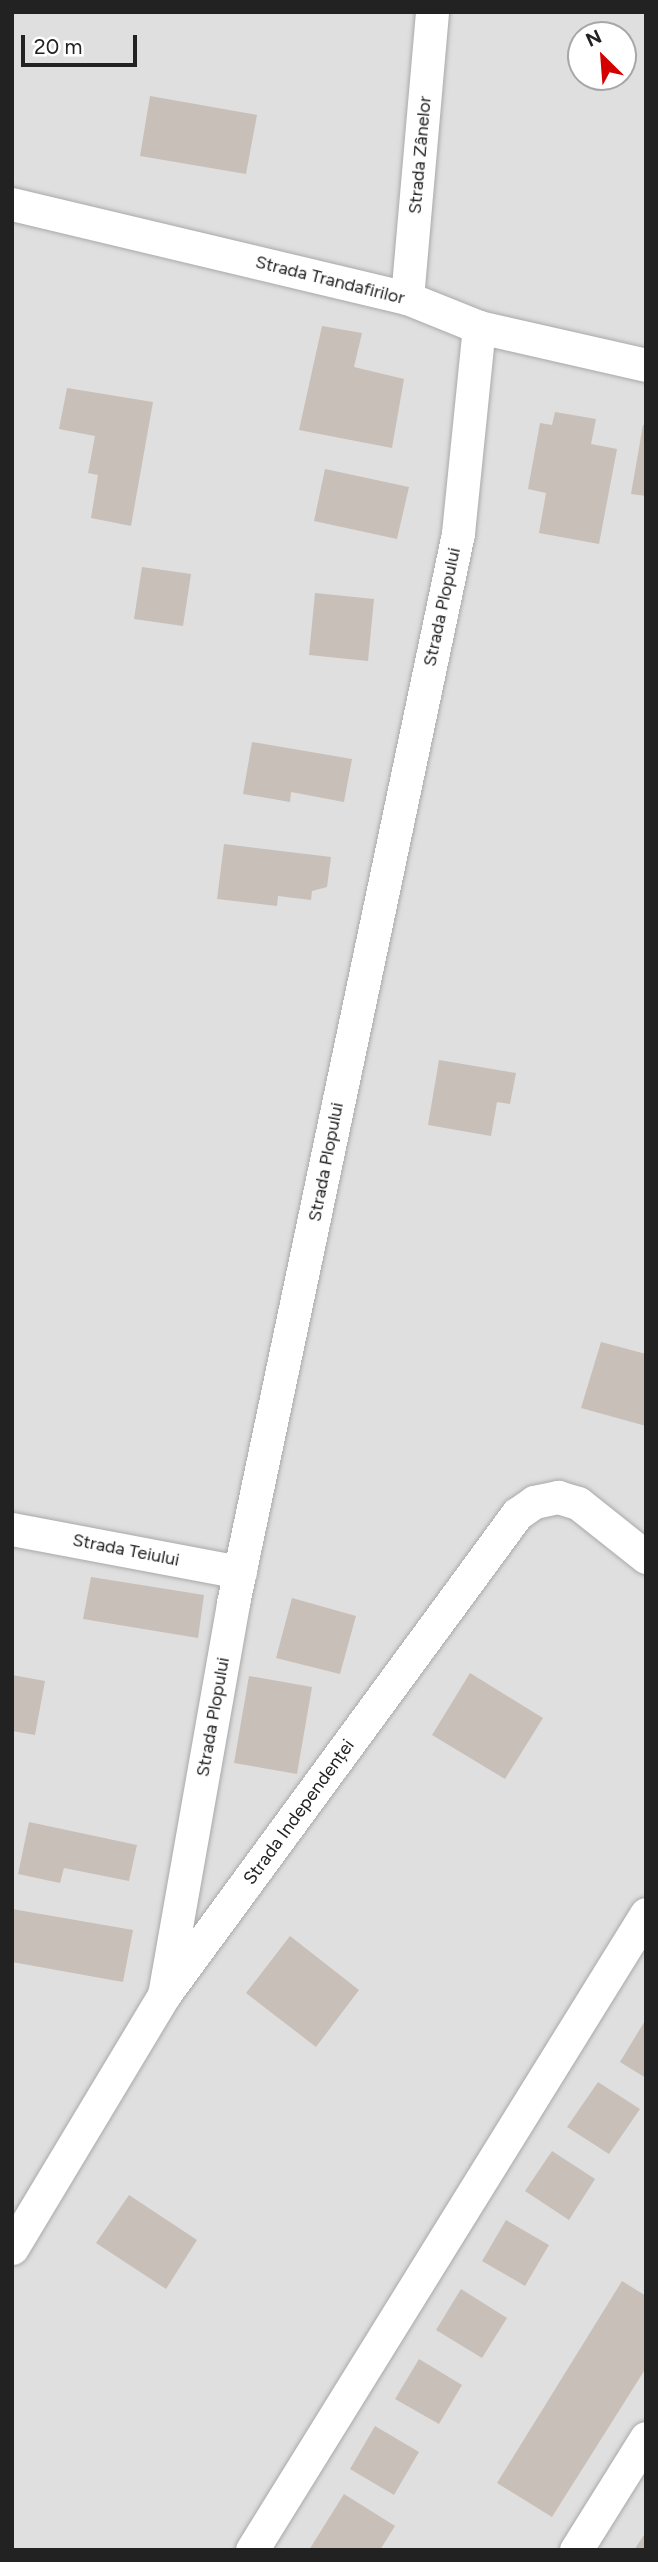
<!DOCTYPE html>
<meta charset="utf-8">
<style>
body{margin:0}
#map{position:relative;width:658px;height:2562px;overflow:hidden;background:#f2efe9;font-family:Figtree,sans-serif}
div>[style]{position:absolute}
.residential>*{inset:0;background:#e0dfdf}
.building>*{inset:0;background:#c7bfb8}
.roads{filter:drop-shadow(0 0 2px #a9a9a9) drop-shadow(0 0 2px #a9a9a9)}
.minor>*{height:33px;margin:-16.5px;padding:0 16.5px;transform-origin:16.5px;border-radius:16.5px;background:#fff}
span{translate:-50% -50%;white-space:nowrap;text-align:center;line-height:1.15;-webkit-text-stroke:5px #fff;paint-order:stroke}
.street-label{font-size:18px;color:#222}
.frame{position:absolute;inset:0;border:14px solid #222;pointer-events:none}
.north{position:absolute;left:567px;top:21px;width:70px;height:70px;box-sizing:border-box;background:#fff;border:2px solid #a7a7a7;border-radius:50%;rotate:335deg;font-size:19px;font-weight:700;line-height:28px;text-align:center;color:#222}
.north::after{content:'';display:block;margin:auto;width:24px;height:32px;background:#d40000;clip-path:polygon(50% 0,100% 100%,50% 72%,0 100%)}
.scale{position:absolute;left:21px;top:35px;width:116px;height:32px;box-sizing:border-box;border:4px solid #222;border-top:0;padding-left:9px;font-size:21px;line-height:24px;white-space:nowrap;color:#222;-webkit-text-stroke:5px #fff;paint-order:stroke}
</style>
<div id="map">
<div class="residential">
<i style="clip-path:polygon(evenodd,12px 12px,646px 12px,646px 2550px,12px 2550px,12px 12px,581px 35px,623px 35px,623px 77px,581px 77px,581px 35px)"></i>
</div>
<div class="building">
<i style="clip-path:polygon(150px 96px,257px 115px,246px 174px,140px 156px)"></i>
<i style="clip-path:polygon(322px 326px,362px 333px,354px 367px,404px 379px,392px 448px,299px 430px)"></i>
<i style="clip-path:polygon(67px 388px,153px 402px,131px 526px,91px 518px,98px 475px,88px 473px,95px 436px,59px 429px)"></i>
<i style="clip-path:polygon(555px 412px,596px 419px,591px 444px,617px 449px,599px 544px,539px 533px,546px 493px,528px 489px,540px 423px,552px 425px)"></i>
<i style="clip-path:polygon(643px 425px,646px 426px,646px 496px,631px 494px)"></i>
<i style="clip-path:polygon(325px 469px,409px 487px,397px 539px,314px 521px)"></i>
<i style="clip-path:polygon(142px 567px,191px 574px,183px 626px,134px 619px)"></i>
<i style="clip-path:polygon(315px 593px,374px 599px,368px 661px,309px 655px)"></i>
<i style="clip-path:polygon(252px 742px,352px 759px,344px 802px,291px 792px,290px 802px,243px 794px)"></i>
<i style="clip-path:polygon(224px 844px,331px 857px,327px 887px,312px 891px,311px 900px,278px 896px,277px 906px,217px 899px)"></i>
<i style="clip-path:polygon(439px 1060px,516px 1073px,510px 1104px,497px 1102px,491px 1136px,428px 1125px)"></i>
<i style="clip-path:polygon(601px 1342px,646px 1354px,646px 1426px,581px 1408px)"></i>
<i style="clip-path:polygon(91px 1577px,204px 1595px,198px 1638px,83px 1619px)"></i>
<i style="clip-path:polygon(292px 1598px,356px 1616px,340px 1674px,276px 1658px)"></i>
<i style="clip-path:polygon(470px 1673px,543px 1718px,505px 1779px,432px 1735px)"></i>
<i style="clip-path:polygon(12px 1675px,45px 1681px,35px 1735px,12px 1731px)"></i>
<i style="clip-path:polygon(249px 1676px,312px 1687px,297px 1774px,234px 1763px)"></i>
<i style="clip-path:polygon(29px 1822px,137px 1845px,129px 1881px,64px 1868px,60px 1883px,18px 1874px)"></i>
<i style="clip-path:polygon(12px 1909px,133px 1930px,123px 1982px,12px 1962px)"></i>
<i style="clip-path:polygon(290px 1936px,359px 1990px,316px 2047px,246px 1993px)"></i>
<i style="clip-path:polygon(646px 2019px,646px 2078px,620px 2062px)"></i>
<i style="clip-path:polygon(598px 2082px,640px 2109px,609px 2154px,567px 2127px)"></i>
<i style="clip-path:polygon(552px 2151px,595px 2179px,569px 2220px,525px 2191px)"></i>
<i style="clip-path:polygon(129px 2195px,197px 2240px,166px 2289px,96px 2243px)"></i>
<i style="clip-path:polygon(506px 2220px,549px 2245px,525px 2286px,482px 2261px)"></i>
<i style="clip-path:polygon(622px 2281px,646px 2296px,646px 2368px,552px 2517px,497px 2483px)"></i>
<i style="clip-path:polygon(461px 2289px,507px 2318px,482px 2358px,436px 2330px)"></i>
<i style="clip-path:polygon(419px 2359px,462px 2385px,439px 2424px,395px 2399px)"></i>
<i style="clip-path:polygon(375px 2426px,419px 2452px,394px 2495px,350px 2469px)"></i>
<i style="clip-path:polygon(344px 2494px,395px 2526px,380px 2550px,309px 2550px)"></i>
<i style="clip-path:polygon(646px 2532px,646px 2550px,634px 2550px)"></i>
</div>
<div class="roads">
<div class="minor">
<i style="left:12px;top:204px;width:406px;rotate:13.4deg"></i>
<i style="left:407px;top:298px;width:78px;rotate:21.9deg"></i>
<i style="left:479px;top:327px;width:171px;rotate:12.8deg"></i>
<i style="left:407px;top:298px;width:287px;rotate:-85deg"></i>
<i style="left:12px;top:1529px;width:232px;rotate:10.7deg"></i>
<i style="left:164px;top:1995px;width:398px;rotate:-80deg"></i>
<i style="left:233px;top:1603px;width:1093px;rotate:-78.12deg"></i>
<i style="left:458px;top:533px;width:207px;rotate:-84.2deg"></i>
<i style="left:12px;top:2248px;width:295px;rotate:-59deg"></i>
<i style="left:164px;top:1995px;width:597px;rotate:-53.73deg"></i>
<i style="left:517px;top:1514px;width:21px;rotate:-35deg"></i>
<i style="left:534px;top:1502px;width:25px;rotate:-12deg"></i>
<i style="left:558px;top:1497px;width:21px;rotate:17deg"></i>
<i style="left:578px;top:1503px;width:87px;rotate:38.5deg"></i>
<i style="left:252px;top:2550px;width:748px;rotate:-58.22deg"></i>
<i style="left:576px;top:2550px;width:132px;rotate:-58deg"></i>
</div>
</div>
<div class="street-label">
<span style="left:420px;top:155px;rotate:-85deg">Strada Zânelor</span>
<span style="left:330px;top:280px;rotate:14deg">Strada Trandafirilor</span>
<span style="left:442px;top:607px;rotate:-78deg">Strada Plopului</span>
<span style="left:326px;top:1162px;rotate:-79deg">Strada Plopului</span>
<span style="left:126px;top:1550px;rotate:11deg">Strada Teiului</span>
<span style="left:213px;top:1717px;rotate:-80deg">Strada Plopului</span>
<span style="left:299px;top:1812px;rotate:-54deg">Strada Independenței</span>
</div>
<div class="frame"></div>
<div class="north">N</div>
<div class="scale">20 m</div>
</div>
